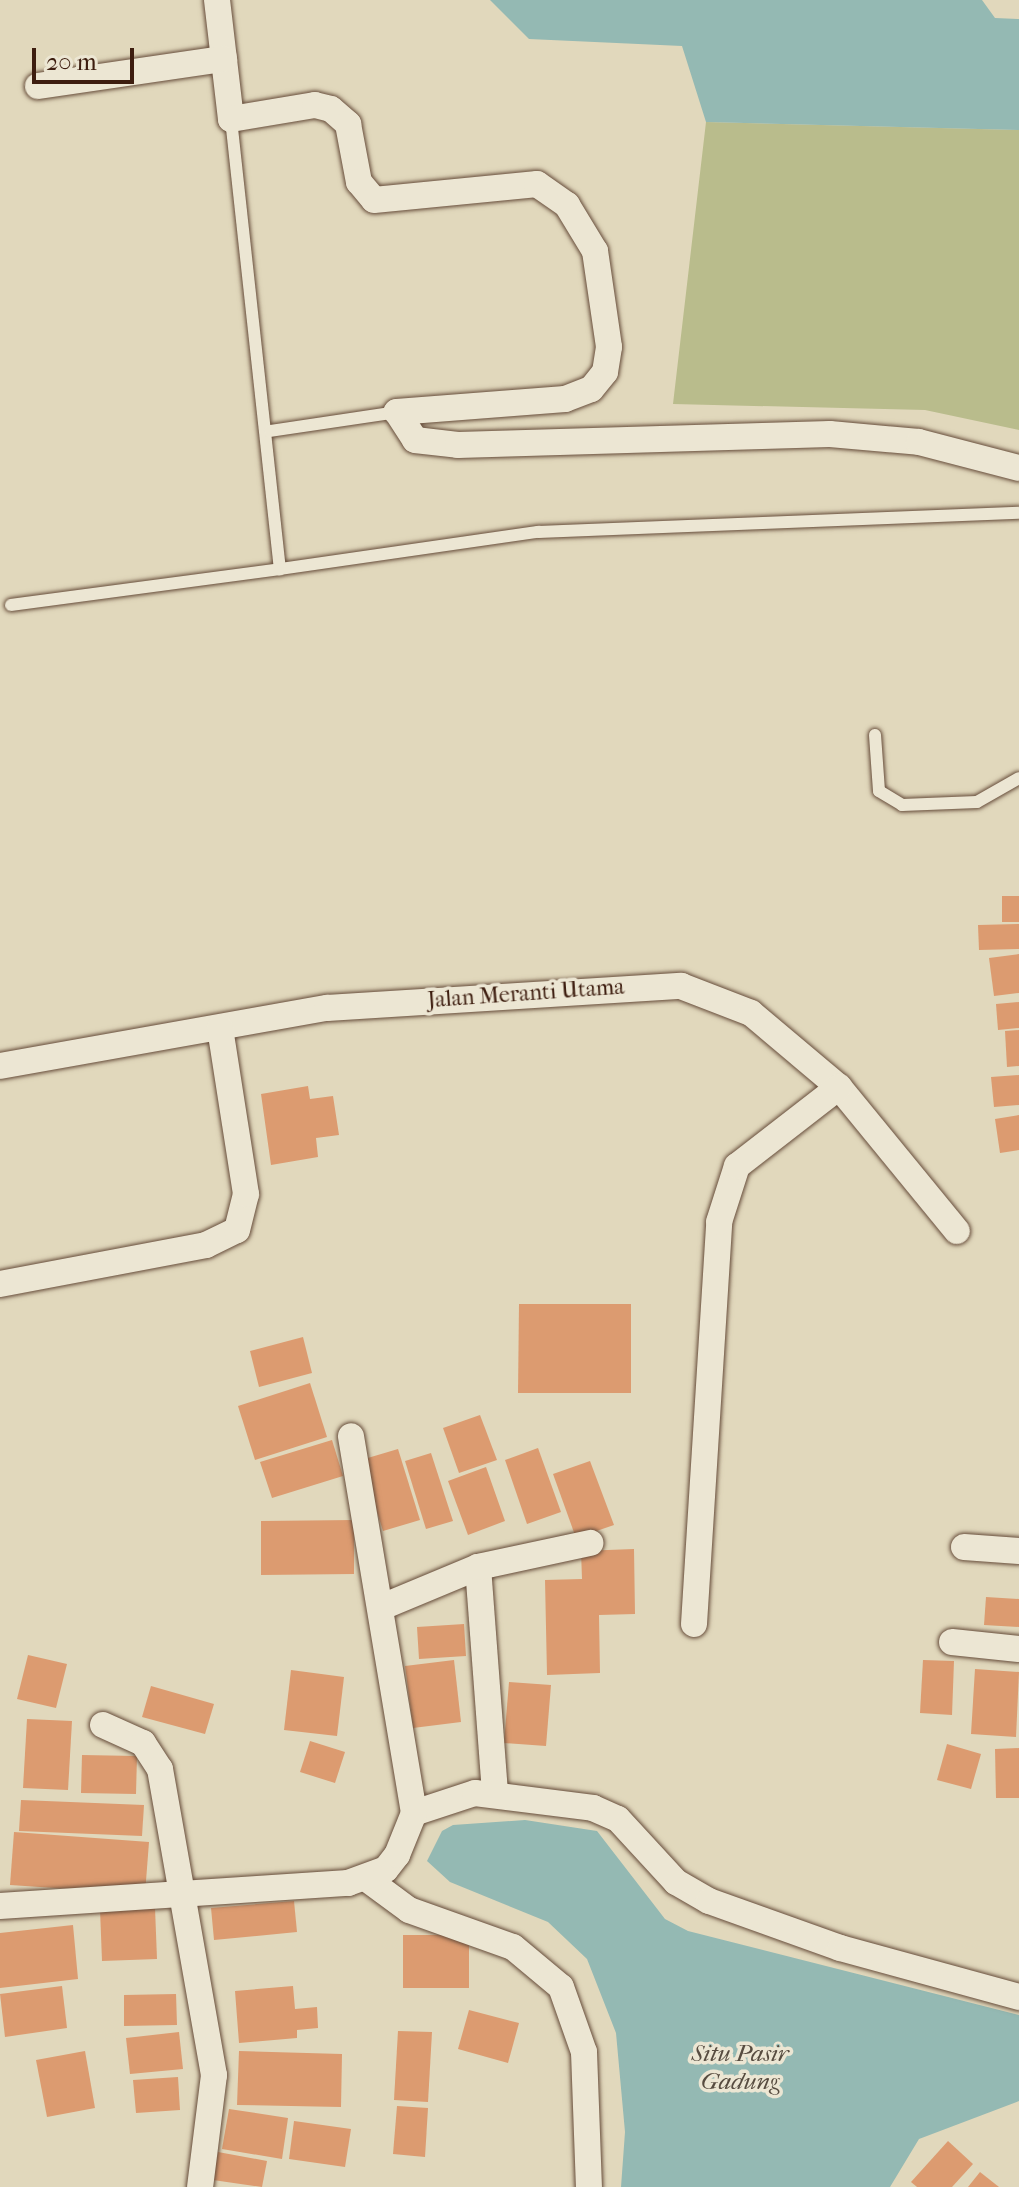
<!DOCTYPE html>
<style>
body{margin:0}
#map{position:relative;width:1019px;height:2187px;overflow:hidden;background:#e1d8bc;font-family:"IM FELL French Canon",serif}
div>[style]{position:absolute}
.green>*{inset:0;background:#b9bc8c}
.water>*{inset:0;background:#94b9b3}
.building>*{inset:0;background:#dc9b70}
.roads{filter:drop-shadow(0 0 2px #664c3a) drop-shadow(0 0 2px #664c3a)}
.lane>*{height:12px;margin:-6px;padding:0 6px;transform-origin:6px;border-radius:6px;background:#ece6d3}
.street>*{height:26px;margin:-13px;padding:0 13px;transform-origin:13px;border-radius:13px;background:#ece6d3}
span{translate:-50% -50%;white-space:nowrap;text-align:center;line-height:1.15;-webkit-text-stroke:7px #ece6d3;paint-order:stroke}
.street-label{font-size:22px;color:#3d1d0f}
.water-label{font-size:24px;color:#574c40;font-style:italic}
.scale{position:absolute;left:32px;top:48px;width:102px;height:36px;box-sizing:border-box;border:4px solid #3d1d0f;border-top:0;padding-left:10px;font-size:24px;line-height:28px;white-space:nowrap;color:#3d1d0f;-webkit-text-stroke:6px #ece6d3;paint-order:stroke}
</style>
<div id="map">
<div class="green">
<i style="clip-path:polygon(706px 122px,1019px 130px,1019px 430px,925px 410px,673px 404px)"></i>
</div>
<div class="water">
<i style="clip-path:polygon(490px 0,982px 0,995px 18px,1019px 19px,1019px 130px,706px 122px,682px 46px,529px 39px)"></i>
<i style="clip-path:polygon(525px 1820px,597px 1831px,665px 1919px,688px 1931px,1019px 2015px,1019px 2101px,919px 2139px,890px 2187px,621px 2187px,625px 2132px,616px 2033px,587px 1959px,548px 1922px,450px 1882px,427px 1861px,442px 1831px,453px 1825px)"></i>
</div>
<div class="building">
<i style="clip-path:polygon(1002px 896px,1019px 896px,1019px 922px,1002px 922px)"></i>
<i style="clip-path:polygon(1019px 924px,1019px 949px,979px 950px,978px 925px)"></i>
<i style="clip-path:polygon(1019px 954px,1019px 993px,994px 996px,989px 958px)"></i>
<i style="clip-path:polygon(1019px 1002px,1019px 1028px,998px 1030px,996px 1004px)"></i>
<i style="clip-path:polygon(1019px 1030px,1019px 1066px,1007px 1067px,1005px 1031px)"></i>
<i style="clip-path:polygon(1019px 1075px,1019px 1105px,994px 1107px,991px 1077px)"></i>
<i style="clip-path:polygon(308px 1086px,310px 1099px,333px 1096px,339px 1135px,316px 1138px,318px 1157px,271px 1165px,261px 1094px)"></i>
<i style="clip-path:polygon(1019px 1115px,1019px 1150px,1000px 1153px,995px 1119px)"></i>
<i style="clip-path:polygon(519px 1304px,631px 1304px,631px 1393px,518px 1393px)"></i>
<i style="clip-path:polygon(303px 1337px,312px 1373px,259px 1387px,250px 1351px)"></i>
<i style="clip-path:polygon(310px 1383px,327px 1437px,255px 1460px,238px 1406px)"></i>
<i style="clip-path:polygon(480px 1415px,497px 1460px,459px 1473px,443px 1428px)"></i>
<i style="clip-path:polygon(332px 1440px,343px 1476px,272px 1498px,260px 1462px)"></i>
<i style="clip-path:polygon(538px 1448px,561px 1512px,527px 1524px,505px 1460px)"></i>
<i style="clip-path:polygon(398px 1449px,420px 1520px,383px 1531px,361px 1460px)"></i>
<i style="clip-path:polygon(431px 1453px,453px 1521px,426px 1529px,405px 1461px)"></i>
<i style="clip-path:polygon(590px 1461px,614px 1525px,576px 1538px,553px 1474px)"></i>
<i style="clip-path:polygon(486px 1467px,505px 1521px,468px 1535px,448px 1481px)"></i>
<i style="clip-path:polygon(354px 1520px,354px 1574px,261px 1575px,261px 1521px)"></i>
<i style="clip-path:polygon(634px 1549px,635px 1614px,599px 1615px,600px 1673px,547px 1675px,545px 1580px,582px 1579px,581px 1551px)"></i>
<i style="clip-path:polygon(986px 1597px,1019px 1599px,1019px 1627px,984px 1625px)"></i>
<i style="clip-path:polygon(464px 1624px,466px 1656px,419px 1659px,417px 1627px)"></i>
<i style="clip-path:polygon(28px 1655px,67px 1664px,56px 1708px,17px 1699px)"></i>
<i style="clip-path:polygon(454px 1660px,461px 1722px,413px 1728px,405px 1666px)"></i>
<i style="clip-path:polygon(923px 1660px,954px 1661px,952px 1715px,920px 1713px)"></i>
<i style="clip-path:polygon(975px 1669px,1019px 1672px,1016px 1737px,971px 1734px)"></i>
<i style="clip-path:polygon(291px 1670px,344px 1677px,337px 1736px,284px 1730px)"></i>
<i style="clip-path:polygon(509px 1682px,551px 1685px,546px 1746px,504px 1743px)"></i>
<i style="clip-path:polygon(151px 1686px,214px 1704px,205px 1734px,142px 1717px)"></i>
<i style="clip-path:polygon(27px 1719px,72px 1721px,68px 1790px,23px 1788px)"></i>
<i style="clip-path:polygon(310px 1741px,345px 1752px,335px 1783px,300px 1772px)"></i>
<i style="clip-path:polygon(947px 1744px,981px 1754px,971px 1789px,937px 1780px)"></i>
<i style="clip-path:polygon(1019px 1748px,1019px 1798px,996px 1798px,995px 1749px)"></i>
<i style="clip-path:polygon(82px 1755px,137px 1756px,136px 1794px,81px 1793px)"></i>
<i style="clip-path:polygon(21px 1800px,144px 1805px,142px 1836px,19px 1831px)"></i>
<i style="clip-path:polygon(14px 1832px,149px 1842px,145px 1894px,10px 1885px)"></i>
<i style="clip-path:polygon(294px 1901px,297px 1932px,214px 1940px,211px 1908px)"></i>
<i style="clip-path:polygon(155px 1908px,157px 1959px,102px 1961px,100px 1909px)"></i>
<i style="clip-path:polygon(73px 1925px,78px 1979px,0 1988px,0 1933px)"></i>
<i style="clip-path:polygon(403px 1935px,469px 1935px,469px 1988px,403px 1988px)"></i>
<i style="clip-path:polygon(62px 1986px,67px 2028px,5px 2037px,0 1994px)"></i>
<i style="clip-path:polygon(293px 1986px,295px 2009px,317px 2007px,318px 2028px,297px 2030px,297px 2038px,239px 2043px,235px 1991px)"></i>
<i style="clip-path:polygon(176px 1994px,177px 2025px,124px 2026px,124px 1995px)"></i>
<i style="clip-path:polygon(469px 2010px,519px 2023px,508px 2063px,458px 2049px)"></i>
<i style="clip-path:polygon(398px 2031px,432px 2032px,428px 2102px,394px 2100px)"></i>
<i style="clip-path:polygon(179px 2032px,183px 2069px,130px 2074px,126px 2038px)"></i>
<i style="clip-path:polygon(85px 2051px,95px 2108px,47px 2117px,36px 2060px)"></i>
<i style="clip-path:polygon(239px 2051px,342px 2054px,341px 2107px,237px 2105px)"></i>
<i style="clip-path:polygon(178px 2077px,180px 2110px,136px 2113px,133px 2080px)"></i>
<i style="clip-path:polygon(397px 2106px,428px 2108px,425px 2157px,393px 2154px)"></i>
<i style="clip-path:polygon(229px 2109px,288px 2118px,282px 2159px,222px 2149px)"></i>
<i style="clip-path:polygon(294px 2121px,351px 2129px,345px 2167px,289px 2159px)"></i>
<i style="clip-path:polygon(948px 2141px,973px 2164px,952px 2187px,917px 2187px,911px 2182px)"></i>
<i style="clip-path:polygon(218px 2152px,267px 2161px,262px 2187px,213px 2180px)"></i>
<i style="clip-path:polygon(980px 2172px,999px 2187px,968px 2187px)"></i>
</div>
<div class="roads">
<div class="lane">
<i style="left:231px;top:119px;width:453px;rotate:83.8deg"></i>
<i style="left:280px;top:569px;width:261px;rotate:-8.2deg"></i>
<i style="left:538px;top:532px;width:481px;rotate:-2.3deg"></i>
<i style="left:270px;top:431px;width:128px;rotate:-8.5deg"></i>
<i style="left:11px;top:605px;width:271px;rotate:-7.6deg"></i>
<i style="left:875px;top:735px;width:56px;rotate:85.9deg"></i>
<i style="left:879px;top:791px;width:27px;rotate:31deg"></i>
<i style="left:902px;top:805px;width:75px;rotate:-2.3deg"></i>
<i style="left:977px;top:802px;width:48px;rotate:-29.7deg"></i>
</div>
<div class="street">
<i style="left:217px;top:0;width:120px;rotate:83.3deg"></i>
<i style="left:231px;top:119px;width:85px;rotate:-9.5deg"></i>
<i style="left:315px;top:105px;width:16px;rotate:14deg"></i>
<i style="left:331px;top:109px;width:23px;rotate:41deg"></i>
<i style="left:348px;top:124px;width:59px;rotate:79.3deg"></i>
<i style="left:359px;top:182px;width:23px;rotate:50deg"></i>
<i style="left:374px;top:200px;width:164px;rotate:-5.6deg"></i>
<i style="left:537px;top:184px;width:37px;rotate:35deg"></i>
<i style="left:567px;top:205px;width:54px;rotate:58.7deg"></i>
<i style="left:595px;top:251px;width:97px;rotate:81.7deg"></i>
<i style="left:609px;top:347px;width:25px;rotate:99deg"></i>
<i style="left:605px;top:372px;width:22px;rotate:129deg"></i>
<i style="left:591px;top:389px;width:28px;rotate:159deg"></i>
<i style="left:565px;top:399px;width:169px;rotate:175.6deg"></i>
<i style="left:397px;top:412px;width:33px;rotate:57deg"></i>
<i style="left:415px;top:440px;width:43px;rotate:6.6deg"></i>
<i style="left:458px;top:445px;width:372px;rotate:-1.7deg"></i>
<i style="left:830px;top:434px;width:89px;rotate:5.1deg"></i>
<i style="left:919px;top:442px;width:103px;rotate:14.6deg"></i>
<i style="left:38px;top:86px;width:188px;rotate:-8.3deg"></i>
<i style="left:0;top:1066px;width:332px;rotate:-10.1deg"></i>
<i style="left:327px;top:1008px;width:355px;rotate:-3.6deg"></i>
<i style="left:681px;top:986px;width:75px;rotate:21.1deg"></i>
<i style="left:751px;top:1013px;width:115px;rotate:40.1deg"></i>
<i style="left:839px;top:1087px;width:186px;rotate:50.7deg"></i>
<i style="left:0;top:1284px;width:210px;rotate:-10.7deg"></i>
<i style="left:206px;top:1245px;width:34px;rotate:-26deg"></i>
<i style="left:237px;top:1230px;width:37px;rotate:-76deg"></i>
<i style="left:246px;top:1194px;width:168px;rotate:-98.9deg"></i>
<i style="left:964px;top:1547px;width:55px;rotate:4.2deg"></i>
<i style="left:478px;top:1567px;width:227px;rotate:85.7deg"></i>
<i style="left:382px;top:1607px;width:104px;rotate:-22.6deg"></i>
<i style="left:478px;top:1567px;width:115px;rotate:-12.1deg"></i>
<i style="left:694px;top:1624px;width:403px;rotate:-86.4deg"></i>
<i style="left:719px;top:1222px;width:59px;rotate:-72.2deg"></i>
<i style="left:737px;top:1166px;width:129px;rotate:-37.8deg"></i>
<i style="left:952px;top:1642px;width:67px;rotate:6deg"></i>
<i style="left:103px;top:1725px;width:44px;rotate:24.2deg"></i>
<i style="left:143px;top:1743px;width:31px;rotate:57deg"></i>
<i style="left:160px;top:1769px;width:311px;rotate:80deg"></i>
<i style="left:214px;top:2075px;width:113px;rotate:97.1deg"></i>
<i style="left:414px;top:1813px;width:64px;rotate:-18.2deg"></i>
<i style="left:475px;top:1793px;width:119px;rotate:7.2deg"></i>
<i style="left:593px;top:1808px;width:27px;rotate:24deg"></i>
<i style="left:618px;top:1819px;width:86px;rotate:47.4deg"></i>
<i style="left:676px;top:1882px;width:38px;rotate:30deg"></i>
<i style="left:709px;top:1901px;width:139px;rotate:19.7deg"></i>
<i style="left:840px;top:1948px;width:186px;rotate:15.3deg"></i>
<i style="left:367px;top:1879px;width:52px;rotate:36.4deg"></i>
<i style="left:409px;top:1910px;width:110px;rotate:19.6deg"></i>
<i style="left:513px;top:1947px;width:62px;rotate:39.8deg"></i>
<i style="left:561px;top:1987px;width:69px;rotate:70.5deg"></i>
<i style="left:584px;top:2052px;width:135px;rotate:87.9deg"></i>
<i style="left:0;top:1906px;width:349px;rotate:-3.8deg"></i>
<i style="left:348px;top:1883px;width:40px;rotate:-20.2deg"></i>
<i style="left:386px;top:1869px;width:18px;rotate:-52deg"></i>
<i style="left:397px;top:1855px;width:45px;rotate:-68deg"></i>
<i style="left:414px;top:1813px;width:382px;rotate:-99.5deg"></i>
</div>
</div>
<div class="street-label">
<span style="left:526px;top:994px;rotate:-4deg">Jalan Meranti Utama</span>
</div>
<div class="water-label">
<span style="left:740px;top:2068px">Situ Pasir<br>Gadung</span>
</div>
<div class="scale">20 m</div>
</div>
